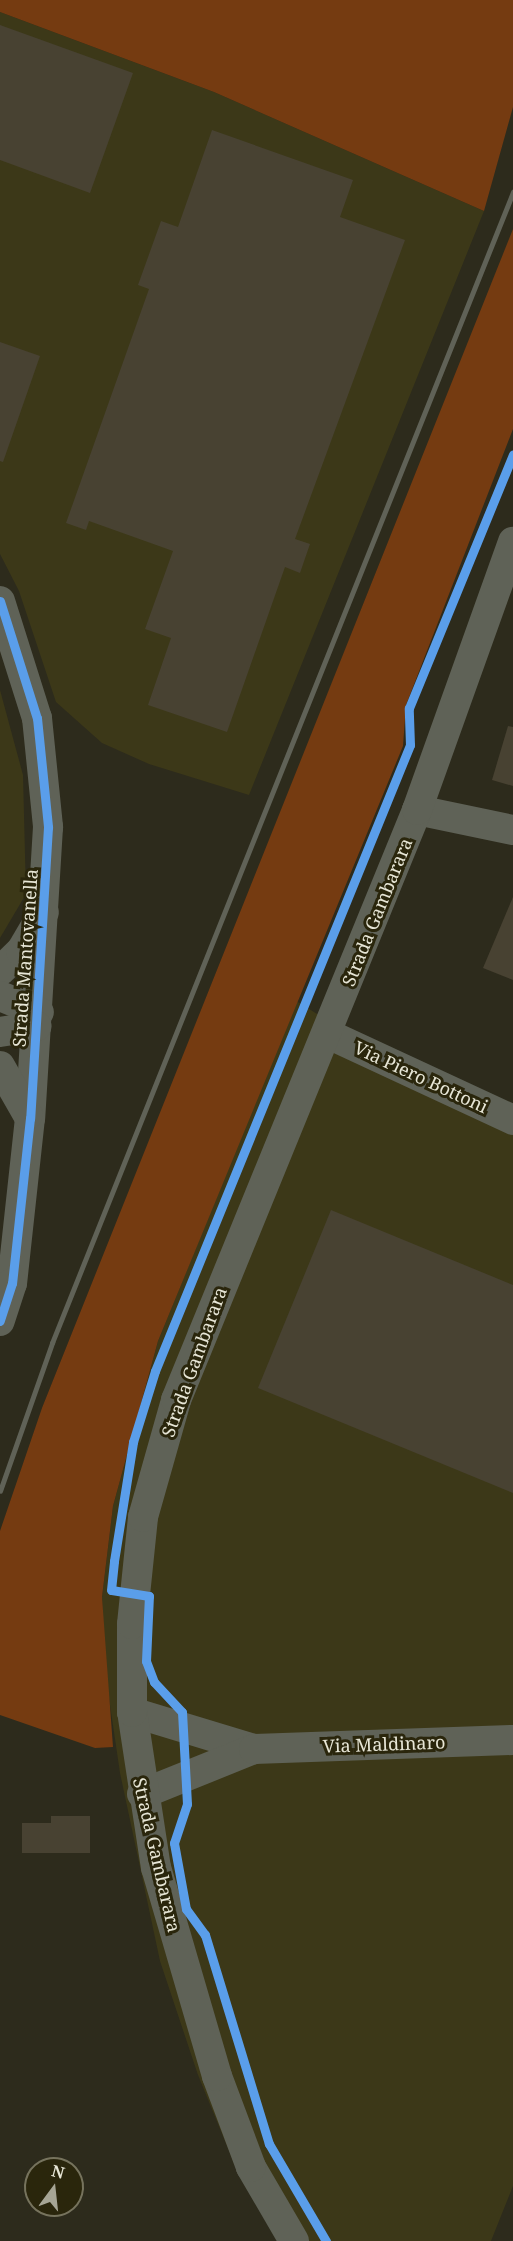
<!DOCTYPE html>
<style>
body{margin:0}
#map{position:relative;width:513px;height:2241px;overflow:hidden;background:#2d2b1c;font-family:"Noto Serif",serif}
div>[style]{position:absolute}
.built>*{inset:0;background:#3c3818}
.green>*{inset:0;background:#753b11}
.building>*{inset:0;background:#484232}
.minor>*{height:30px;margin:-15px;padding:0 15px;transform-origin:15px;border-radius:15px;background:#5f6257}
.rail>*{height:4.5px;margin:-2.25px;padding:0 2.25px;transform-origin:2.25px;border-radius:2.25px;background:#606257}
.cycleway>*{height:9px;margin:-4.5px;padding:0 4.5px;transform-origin:4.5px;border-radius:4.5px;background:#5a9eea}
span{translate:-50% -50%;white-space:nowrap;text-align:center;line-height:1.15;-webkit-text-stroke:6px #2a260c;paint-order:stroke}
.street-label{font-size:18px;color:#e7e6d6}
.north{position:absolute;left:24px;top:2157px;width:60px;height:60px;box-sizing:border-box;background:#2a260c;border:2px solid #76735d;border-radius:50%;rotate:15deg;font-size:16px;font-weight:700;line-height:24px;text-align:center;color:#e7e6d6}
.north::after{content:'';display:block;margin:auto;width:21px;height:27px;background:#a6a595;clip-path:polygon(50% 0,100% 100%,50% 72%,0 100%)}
</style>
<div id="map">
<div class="built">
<i style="clip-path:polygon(0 12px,214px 92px,484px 211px,249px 795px,149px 764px,102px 743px,56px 702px,19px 591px,0 554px)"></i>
<i style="clip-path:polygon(0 690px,23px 775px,26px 894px,0 938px)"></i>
<i style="clip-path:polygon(296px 1001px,513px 1134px,513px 2186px,491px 2241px,281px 2241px,234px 2163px,198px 2075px,160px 1961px,120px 1773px,104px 1664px,102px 1597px,113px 1506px,158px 1341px)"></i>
</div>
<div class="green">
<i style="clip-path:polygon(0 0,513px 0,513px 107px,484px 211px,214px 92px,0 12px)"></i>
<i style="clip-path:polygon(513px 229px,513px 429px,406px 705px,403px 746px,158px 1341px,113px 1506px,102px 1597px,113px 1747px,95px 1748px,0 1715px,0 1531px,42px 1408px)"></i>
</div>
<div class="building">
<i style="clip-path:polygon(0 25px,133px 73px,90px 193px,0 160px)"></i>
<i style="clip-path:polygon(212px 130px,353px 180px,340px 217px,405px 240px,295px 539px,310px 544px,300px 573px,285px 567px,227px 732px,148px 705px,171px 638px,145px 629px,173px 551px,89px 521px,86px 530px,66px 523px,149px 289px,138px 285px,161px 221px,178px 227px)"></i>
<i style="clip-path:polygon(0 342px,40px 356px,3px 462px,0 461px)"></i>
<i style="clip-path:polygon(508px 726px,513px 727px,513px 786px,492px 780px)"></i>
<i style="clip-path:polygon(513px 897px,513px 980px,483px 968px)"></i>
<i style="clip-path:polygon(331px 1210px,513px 1285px,513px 1493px,258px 1388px)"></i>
<i style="clip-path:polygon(51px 1816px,90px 1816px,90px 1853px,22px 1853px,22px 1823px,51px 1823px)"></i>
</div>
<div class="minor">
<i style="left:0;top:601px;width:123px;rotate:72.5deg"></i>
<i style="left:37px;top:718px;width:110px;rotate:84.2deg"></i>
<i style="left:48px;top:827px;width:292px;rotate:93.5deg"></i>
<i style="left:30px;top:1118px;width:166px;rotate:96.2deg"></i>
<i style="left:12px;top:1283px;width:40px;rotate:108deg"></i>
<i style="left:417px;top:810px;width:98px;rotate:11.8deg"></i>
<i style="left:0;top:971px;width:29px;rotate:-44deg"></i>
<i style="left:21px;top:951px;width:45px;rotate:-59.5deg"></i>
<i style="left:0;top:996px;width:42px;rotate:22.3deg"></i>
<i style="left:0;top:1032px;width:37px;rotate:-9deg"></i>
<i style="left:328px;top:1034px;width:204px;rotate:24.9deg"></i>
<i style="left:0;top:1066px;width:56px;rotate:60.3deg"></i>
<i style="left:132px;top:1712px;width:127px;rotate:16.9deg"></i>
<i style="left:142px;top:1794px;width:121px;rotate:-21.9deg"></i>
<i style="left:254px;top:1749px;width:259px;rotate:-2deg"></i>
<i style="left:294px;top:2241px;width:86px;rotate:-120.2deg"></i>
<i style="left:251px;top:2167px;width:97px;rotate:-110.5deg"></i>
<i style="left:217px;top:2076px;width:217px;rotate:-106.3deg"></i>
<i style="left:156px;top:1868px;width:158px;rotate:-98.7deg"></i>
<i style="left:132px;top:1712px;width:88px;rotate:-90deg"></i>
<i style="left:132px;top:1624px;width:108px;rotate:-84.1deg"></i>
<i style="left:143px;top:1517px;width:122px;rotate:-74.2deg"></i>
<i style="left:176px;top:1400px;width:637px;rotate:-67.78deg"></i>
<i style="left:417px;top:810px;width:285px;rotate:-70.3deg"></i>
</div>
<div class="rail">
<i style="left:0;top:1491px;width:157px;rotate:-70.6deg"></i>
<i style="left:52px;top:1343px;width:1240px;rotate:-68.17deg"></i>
</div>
<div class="cycleway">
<i style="left:0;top:601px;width:123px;rotate:72.5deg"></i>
<i style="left:37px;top:718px;width:110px;rotate:84.2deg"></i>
<i style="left:48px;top:827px;width:292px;rotate:93.5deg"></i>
<i style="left:30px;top:1118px;width:166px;rotate:96.2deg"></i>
<i style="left:12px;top:1283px;width:40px;rotate:108deg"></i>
<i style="left:326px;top:2241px;width:113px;rotate:-120.4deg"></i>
<i style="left:269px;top:2144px;width:219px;rotate:-107deg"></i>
<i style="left:205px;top:1935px;width:32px;rotate:-126deg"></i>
<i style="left:186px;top:1909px;width:67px;rotate:-100.3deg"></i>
<i style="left:174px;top:1843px;width:41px;rotate:-71.6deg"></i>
<i style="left:187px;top:1804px;width:92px;rotate:-93.1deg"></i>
<i style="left:182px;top:1712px;width:41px;rotate:-133deg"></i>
<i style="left:154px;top:1682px;width:22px;rotate:-111deg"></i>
<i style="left:146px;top:1661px;width:65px;rotate:-87.4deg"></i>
<i style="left:149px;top:1596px;width:38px;rotate:-171deg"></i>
<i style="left:111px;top:1590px;width:29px;rotate:-84deg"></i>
<i style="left:114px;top:1561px;width:121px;rotate:-80.9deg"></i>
<i style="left:133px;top:1442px;width:74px;rotate:-72.8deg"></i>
<i style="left:155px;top:1371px;width:676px;rotate:-67.84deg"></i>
<i style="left:410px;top:745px;width:37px;rotate:-92deg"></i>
<i style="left:409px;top:708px;width:274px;rotate:-67.7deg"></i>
</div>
<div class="street-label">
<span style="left:377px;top:912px;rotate:-68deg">Strada Gambarara</span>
<span style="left:25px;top:958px;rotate:-86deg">Strada Mantovanella</span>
<span style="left:421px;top:1077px;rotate:25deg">Via Piero Bottoni</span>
<span style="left:194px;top:1362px;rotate:-70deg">Strada Gambarara</span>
<span style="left:384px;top:1744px;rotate:-2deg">Via Maldinaro</span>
<span style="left:157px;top:1855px;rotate:77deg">Strada Gambarara</span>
</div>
<div class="north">N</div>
</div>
